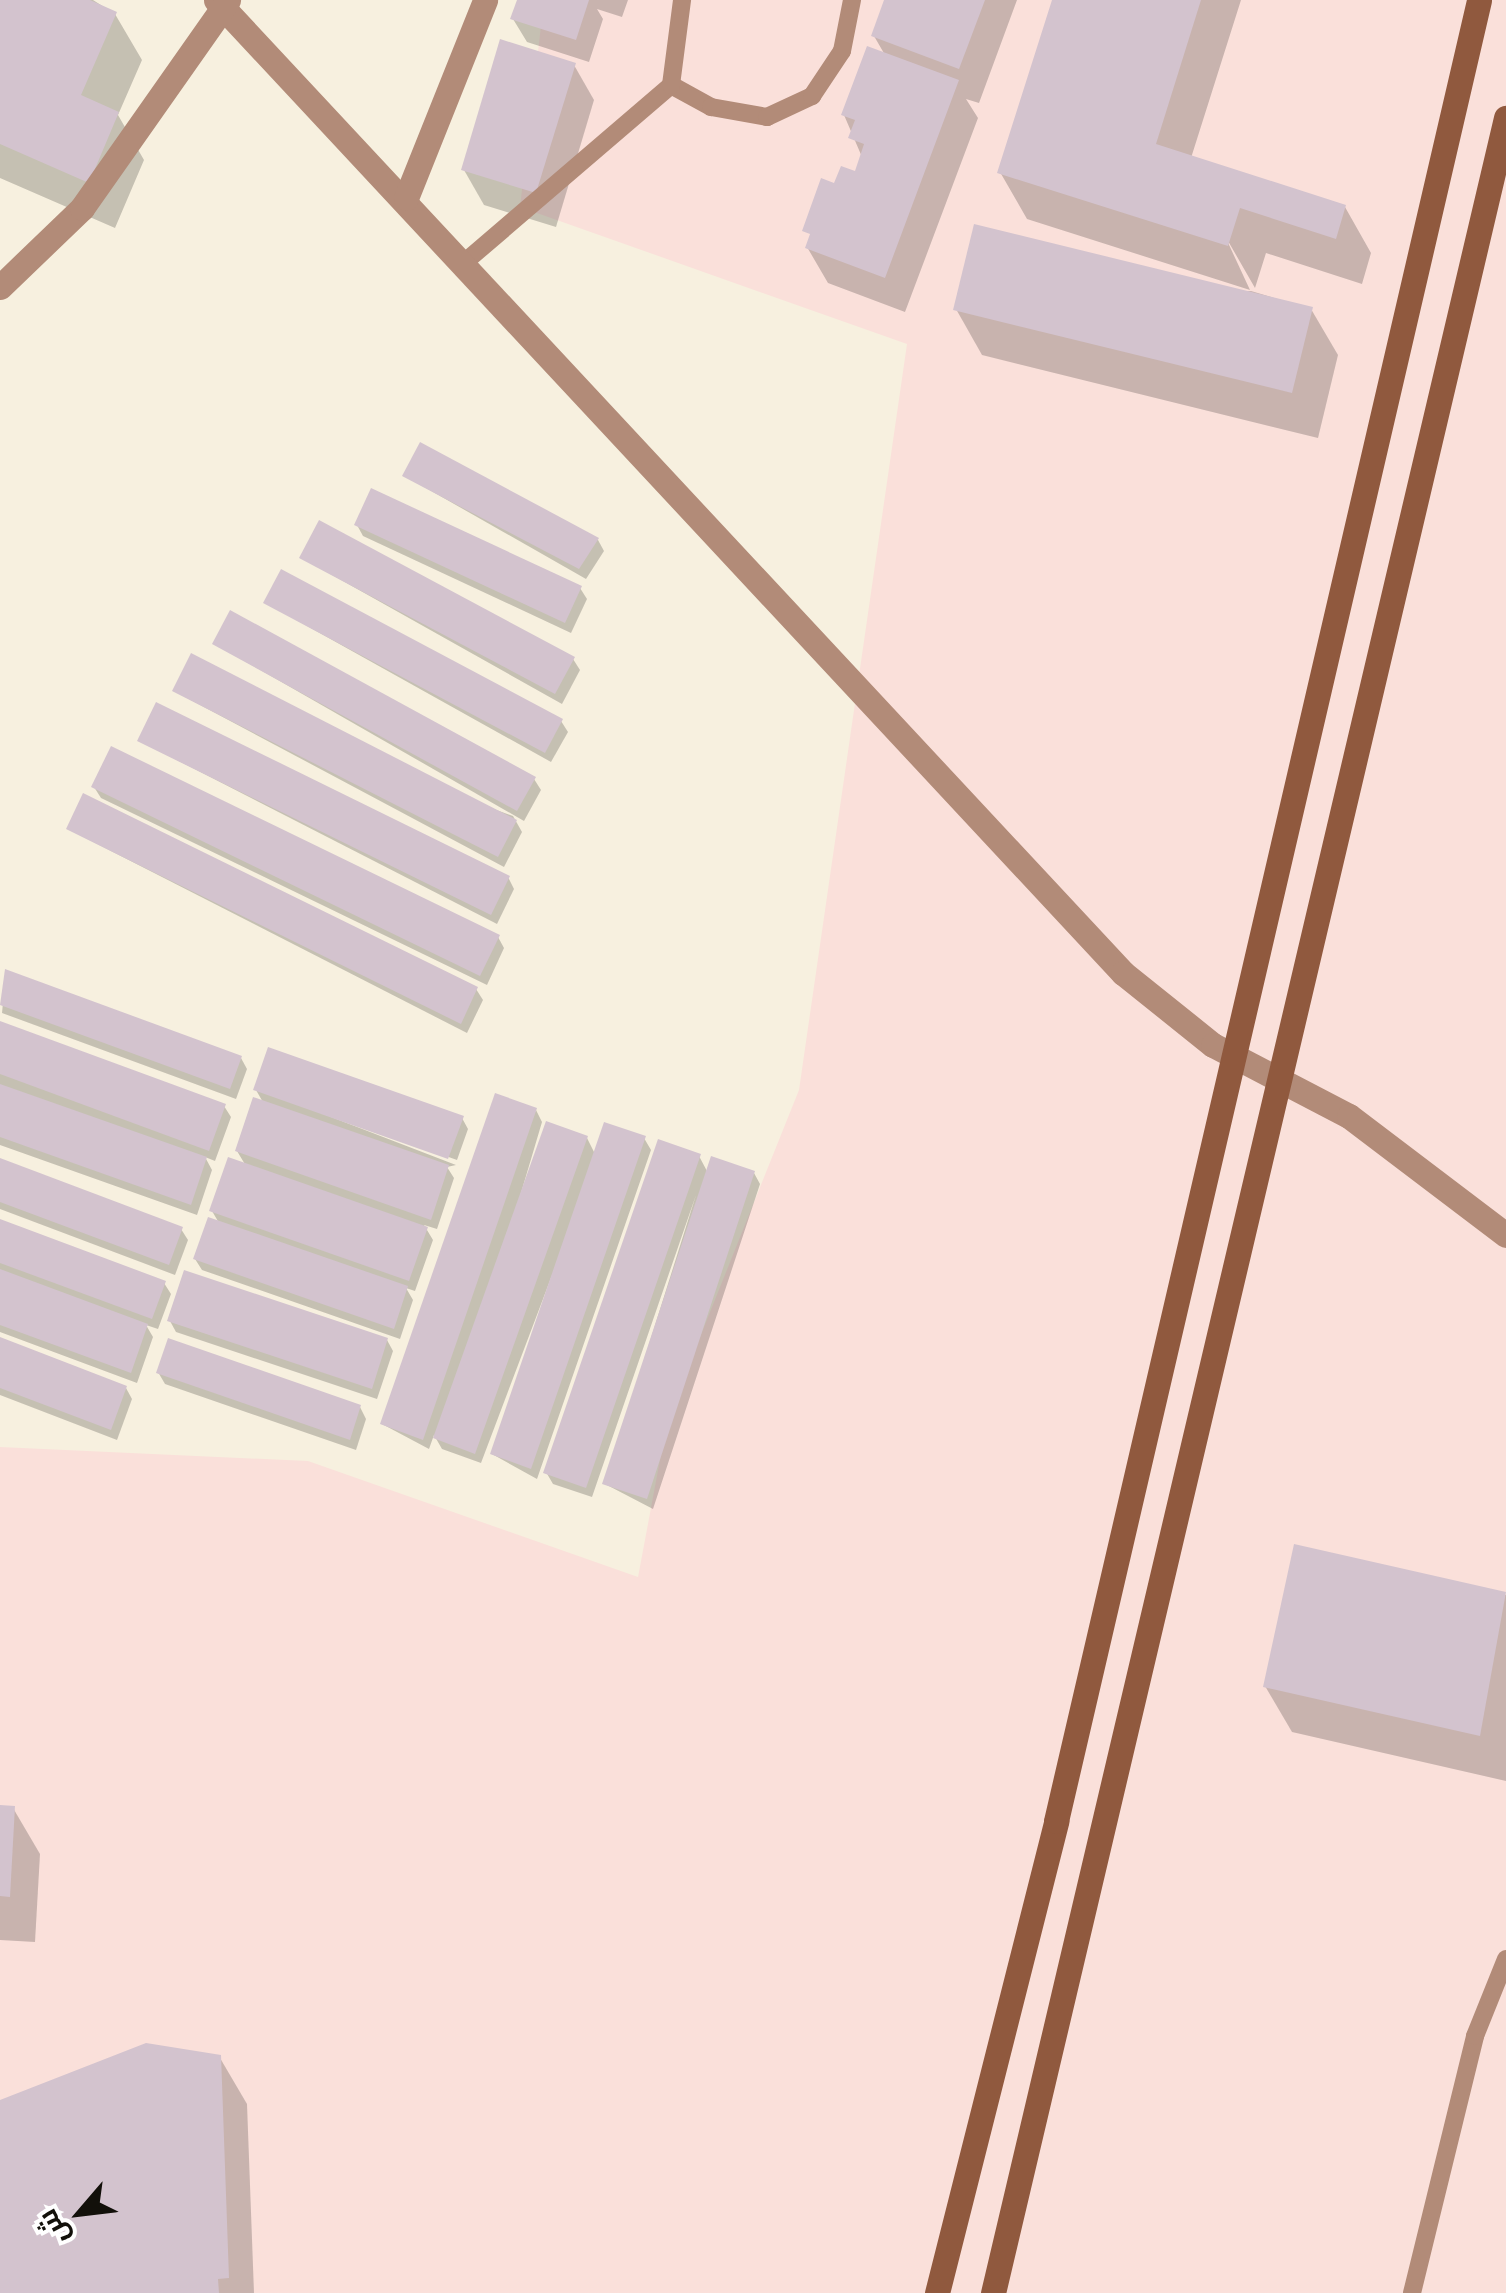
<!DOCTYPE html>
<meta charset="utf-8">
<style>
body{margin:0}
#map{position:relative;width:1506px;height:2293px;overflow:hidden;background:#f7f0df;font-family:"Source Sans 3",Cairo,sans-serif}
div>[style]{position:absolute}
.industrial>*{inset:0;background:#fae0da}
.shadow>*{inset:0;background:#0003}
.building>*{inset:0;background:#d3c3ce}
.lane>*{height:18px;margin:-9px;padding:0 9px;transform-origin:9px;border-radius:9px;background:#b28b78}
.street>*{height:25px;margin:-12.5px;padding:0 12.5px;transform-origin:12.5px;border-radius:12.5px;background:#b28b78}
.secondary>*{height:25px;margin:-12.5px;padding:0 12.5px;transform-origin:12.5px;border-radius:12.5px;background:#90593e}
span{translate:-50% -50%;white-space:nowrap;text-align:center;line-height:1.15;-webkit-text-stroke:9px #fff;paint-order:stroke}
.north{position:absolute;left:30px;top:2163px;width:100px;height:100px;-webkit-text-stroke:8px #fff;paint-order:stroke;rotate:242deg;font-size:28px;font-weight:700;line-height:40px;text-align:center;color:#12100a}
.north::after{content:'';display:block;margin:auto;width:35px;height:45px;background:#12100a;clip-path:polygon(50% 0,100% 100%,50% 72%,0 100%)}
</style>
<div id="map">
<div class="industrial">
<i style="clip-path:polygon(544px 0,1506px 0,1506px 2293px,0 2293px,0 1447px,308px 1461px,638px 1577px,668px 1417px,799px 1090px,907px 344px,520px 207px)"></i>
</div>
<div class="shadow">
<i style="clip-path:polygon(0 0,93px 0,115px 14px,142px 60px,118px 115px,144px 160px,115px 228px,0 178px)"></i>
<i style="clip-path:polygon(519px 0,628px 0,622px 17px,597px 9px,603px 19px,589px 62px,527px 42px,513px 19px)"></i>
<i style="clip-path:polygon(887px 0,1017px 0,979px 103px,966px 99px,978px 118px,905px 312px,828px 283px,807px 247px,835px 186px,856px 174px,862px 157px,844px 115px,885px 55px,874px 36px)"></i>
<i style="clip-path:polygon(1054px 0,1241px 0,1191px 158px,1345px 207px,1371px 253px,1362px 284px,1266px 253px,1255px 288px,1224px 234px,1250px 290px,1027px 219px,1000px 172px)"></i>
<i style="clip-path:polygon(574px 65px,594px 100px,556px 227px,484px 205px,464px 170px)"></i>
<i style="clip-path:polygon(1251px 291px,1311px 309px,1338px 355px,1318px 438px,982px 355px,956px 309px)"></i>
<i style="clip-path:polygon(405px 476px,598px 540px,604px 551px,586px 579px)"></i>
<i style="clip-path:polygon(357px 525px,580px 588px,587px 599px,571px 633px,363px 536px)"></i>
<i style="clip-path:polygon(302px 558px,573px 659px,580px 670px,562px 704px)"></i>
<i style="clip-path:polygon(266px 603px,561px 721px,568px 732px,551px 762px)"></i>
<i style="clip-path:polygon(215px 644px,534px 779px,541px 790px,524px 821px)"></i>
<i style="clip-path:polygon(174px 691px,513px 816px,522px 832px,504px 867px)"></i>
<i style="clip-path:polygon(140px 741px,508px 877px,514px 889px,497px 924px)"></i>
<i style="clip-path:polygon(94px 787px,498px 937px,504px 948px,487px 985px,101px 798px)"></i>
<i style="clip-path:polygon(68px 829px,476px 989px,483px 1000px,467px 1033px)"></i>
<i style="clip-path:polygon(6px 972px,241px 1058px,247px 1069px,236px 1099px,2px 1013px)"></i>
<i style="clip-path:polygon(0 1023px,224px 1106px,231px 1117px,215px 1161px,205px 1157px,212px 1170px,197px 1215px,0 1145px)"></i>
<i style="clip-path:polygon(269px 1051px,462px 1118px,468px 1129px,457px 1160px,261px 1090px,456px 1165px,447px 1167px,454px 1178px,437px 1229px,424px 1225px,433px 1240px,415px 1291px,406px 1288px,413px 1300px,400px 1339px,202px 1270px,195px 1259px,209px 1220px,219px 1223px,212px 1211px,229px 1160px,246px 1166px,237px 1151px,255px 1100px,264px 1104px,256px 1090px)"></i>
<i style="clip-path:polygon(536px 1110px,542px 1122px,513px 1220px,587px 1138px,595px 1154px,644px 1138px,651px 1150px,537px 1479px,492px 1454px,568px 1233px,481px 1463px,442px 1449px,434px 1435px,429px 1449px,382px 1424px)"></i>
<i style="clip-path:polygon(699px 1156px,708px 1173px,754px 1173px,760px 1184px,653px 1509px,605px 1484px,696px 1195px,592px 1497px,553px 1484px,546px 1472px)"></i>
<i style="clip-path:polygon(0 1160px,181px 1229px,188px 1240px,175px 1275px,0 1209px)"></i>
<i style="clip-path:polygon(0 1222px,164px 1283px,171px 1294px,158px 1329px,146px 1325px,153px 1337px,137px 1383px,0 1332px)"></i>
<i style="clip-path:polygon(170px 1321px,387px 1340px,393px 1351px,377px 1399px,176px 1332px)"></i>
<i style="clip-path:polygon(0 1340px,126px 1388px,132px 1399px,117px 1440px,0 1395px)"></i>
<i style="clip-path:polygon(158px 1372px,360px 1407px,366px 1419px,356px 1450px,165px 1384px)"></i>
<i style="clip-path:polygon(1296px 1547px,1506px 1595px,1506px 1781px,1292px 1732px,1265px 1686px)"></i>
<i style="clip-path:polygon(0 1808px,13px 1808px,40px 1854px,35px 1942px,0 1940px)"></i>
<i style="clip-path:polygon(220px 2058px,247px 2104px,254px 2293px,0 2293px,0 2103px)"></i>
</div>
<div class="building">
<i style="clip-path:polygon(0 0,90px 0,117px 12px,81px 95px,119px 112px,89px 183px,0 144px)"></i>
<i style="clip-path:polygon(517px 0,589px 0,576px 40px,510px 19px)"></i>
<i style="clip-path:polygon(884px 0,985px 0,959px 69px,871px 36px)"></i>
<i style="clip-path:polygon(1052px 0,1201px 0,1156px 144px,1346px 205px,1336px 239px,1240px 208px,1228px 246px,997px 173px)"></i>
<i style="clip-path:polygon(500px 39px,576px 63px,536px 193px,461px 170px)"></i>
<i style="clip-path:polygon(867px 46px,959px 80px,885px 278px,805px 248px,810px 234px,802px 231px,821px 178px,834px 183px,841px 166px,855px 171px,864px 144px,848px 138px,855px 120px,841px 115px)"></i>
<i style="clip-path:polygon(974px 224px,1313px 307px,1292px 393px,953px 310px)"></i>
<i style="clip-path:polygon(420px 442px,599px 538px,579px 569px,402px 476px)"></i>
<i style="clip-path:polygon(371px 488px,582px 586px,565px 623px,354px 525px)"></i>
<i style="clip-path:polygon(319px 520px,575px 657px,555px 694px,299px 558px)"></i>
<i style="clip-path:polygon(281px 569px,563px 719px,545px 753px,263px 603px)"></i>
<i style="clip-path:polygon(230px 610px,536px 777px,517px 811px,212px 644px)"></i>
<i style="clip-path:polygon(191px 653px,517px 820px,498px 857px,172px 691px)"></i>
<i style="clip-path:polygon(156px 702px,510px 876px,491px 915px,137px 741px)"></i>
<i style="clip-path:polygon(111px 746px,500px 935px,480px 976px,91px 787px)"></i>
<i style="clip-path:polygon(83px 793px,478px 987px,461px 1024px,66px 829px)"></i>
<i style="clip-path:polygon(5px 969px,242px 1056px,230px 1089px,0 1005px)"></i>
<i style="clip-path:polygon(0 1021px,226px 1104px,209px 1151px,0 1074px)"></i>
<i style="clip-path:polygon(268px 1047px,464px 1116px,448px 1159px,253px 1090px)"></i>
<i style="clip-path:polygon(0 1084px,207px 1157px,191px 1205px,0 1137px)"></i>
<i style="clip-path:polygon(495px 1093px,537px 1108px,423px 1440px,380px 1424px)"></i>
<i style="clip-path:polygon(253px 1097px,449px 1165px,431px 1220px,235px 1151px)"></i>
<i style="clip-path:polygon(546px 1121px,588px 1136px,475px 1454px,433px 1438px)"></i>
<i style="clip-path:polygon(604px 1122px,646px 1136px,531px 1469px,490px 1454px)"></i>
<i style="clip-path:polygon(658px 1139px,701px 1154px,586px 1488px,543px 1473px)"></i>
<i style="clip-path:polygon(711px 1156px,755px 1171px,647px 1499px,602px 1484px)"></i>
<i style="clip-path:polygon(228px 1157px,428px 1227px,409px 1281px,209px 1211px)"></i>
<i style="clip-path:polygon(0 1158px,183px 1227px,169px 1265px,0 1202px)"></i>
<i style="clip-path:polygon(208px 1217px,408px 1286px,394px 1329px,193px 1259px)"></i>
<i style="clip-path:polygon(0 1219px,166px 1281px,152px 1319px,0 1263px)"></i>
<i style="clip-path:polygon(0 1269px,148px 1324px,131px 1373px,0 1325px)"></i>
<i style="clip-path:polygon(184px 1270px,388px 1338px,372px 1389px,167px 1321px)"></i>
<i style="clip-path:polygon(0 1337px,127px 1386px,111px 1430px,0 1388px)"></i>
<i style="clip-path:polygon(168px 1338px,361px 1405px,350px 1440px,156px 1373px)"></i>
<i style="clip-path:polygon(1294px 1544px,1506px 1592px,1480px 1736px,1263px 1687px)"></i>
<i style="clip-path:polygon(0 1805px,15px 1806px,10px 1897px,0 1896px)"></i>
<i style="clip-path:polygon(146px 2043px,221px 2055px,229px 2278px,218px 2279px,219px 2293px,0 2293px,0 2100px)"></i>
</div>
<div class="lane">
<i style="left:671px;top:85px;width:46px;rotate:28.8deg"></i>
<i style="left:711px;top:107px;width:57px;rotate:10.1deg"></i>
<i style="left:767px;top:117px;width:50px;rotate:-25deg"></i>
<i style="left:812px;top:96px;width:54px;rotate:-56.3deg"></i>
<i style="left:842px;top:51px;width:52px;rotate:-78.9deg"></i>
<i style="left:466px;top:261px;width:270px;rotate:-40.6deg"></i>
<i style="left:671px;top:85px;width:86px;rotate:-82.6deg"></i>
<i style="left:1412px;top:2293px;width:265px;rotate:-76.2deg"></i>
<i style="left:1475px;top:2036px;width:83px;rotate:-68.1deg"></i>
</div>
<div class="street">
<i style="left:216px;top:0;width:1330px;rotate:47.01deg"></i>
<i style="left:1123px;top:973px;width:115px;rotate:38.7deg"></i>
<i style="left:1213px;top:1045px;width:153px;rotate:27.6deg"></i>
<i style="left:1349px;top:1116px;width:197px;rotate:37.2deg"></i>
<i style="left:406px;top:198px;width:213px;rotate:-68.2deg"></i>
<i style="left:0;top:287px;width:114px;rotate:-43.9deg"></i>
<i style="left:82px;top:208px;width:254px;rotate:-54.9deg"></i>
</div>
<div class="secondary">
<i style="left:937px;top:2293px;width:487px;rotate:-75.8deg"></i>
<i style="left:1056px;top:1821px;width:1869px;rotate:-76.92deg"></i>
<i style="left:993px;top:2293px;width:2235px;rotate:-76.73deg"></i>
</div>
<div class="north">ش</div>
</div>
